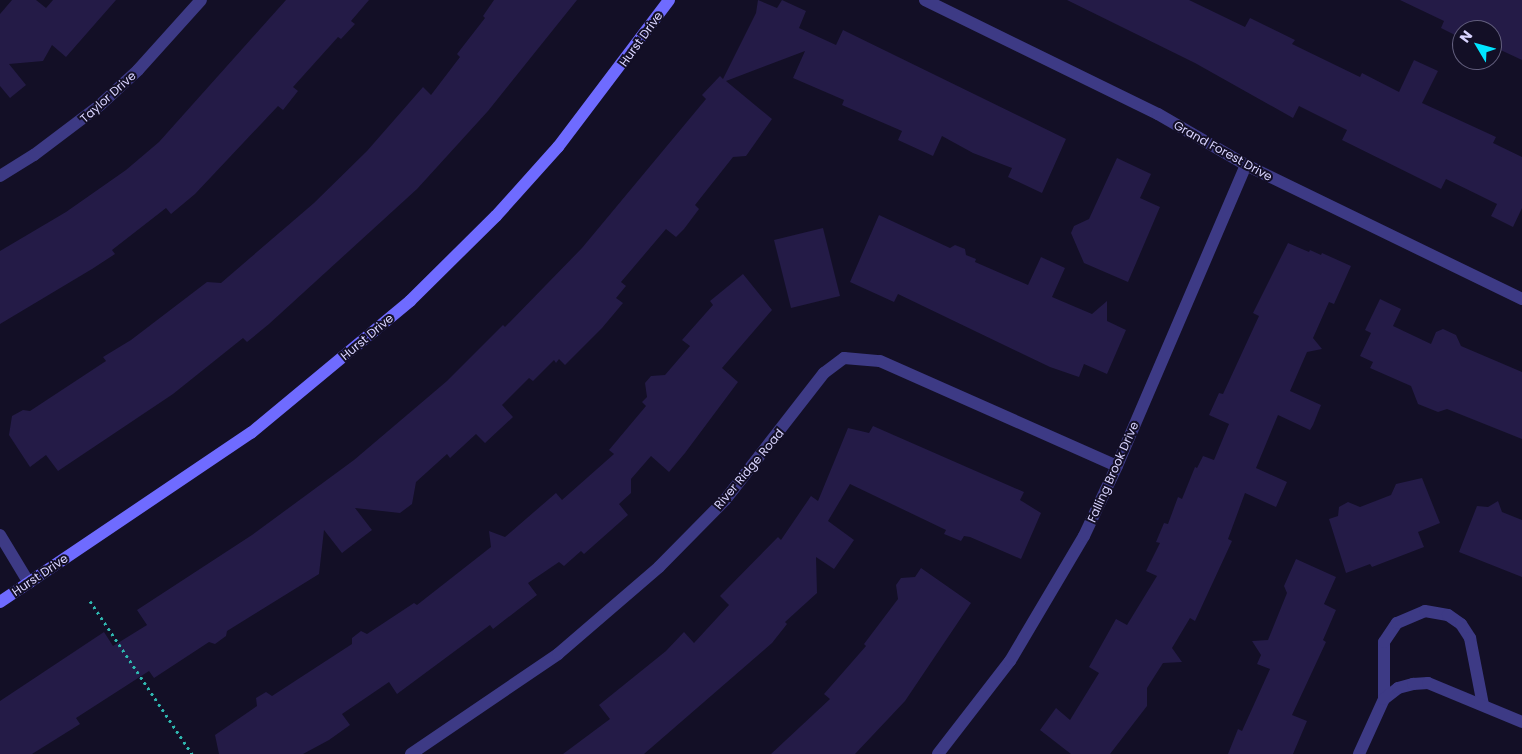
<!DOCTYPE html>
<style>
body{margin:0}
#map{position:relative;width:1522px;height:754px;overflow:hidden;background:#130f26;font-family:Poppins,sans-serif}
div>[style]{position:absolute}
.building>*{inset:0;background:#241b47}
.path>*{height:3px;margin-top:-1.5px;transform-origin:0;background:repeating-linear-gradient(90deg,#2fb8b0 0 2.5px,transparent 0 6.5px)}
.street>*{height:12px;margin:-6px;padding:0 6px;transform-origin:6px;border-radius:6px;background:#3d3a85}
.secondary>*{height:12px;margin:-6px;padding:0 6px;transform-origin:6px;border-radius:6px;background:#6f6bff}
span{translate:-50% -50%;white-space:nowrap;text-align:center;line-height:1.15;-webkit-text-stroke:4px #130f26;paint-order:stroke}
.street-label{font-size:12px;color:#d9d4ff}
.north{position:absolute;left:1452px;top:20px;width:50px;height:50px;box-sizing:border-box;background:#130f26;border:1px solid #625e7d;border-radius:50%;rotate:307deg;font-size:14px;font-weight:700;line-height:20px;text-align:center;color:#d9d4ff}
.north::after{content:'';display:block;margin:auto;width:18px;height:22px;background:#00e5ff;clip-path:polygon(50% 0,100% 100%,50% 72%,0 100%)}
</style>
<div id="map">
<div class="building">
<i style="clip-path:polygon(12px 0,36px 0,46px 8px,53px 0,116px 0,66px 57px,52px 45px,43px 61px,9px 64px,26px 85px,10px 98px,0 86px,0 14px)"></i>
<i style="clip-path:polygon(286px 0,369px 0,351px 21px,355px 24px,341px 39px,338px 37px,293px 87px,298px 91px,283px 110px,278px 106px,195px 194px,171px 214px,166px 208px,112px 250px,115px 254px,92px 269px,0 324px,0 251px,66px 212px,126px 170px,159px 142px)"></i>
<i style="clip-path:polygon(494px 0,577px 0,488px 111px,417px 189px,269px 324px,247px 342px,243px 338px,173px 394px,58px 471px,46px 455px,30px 467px,9px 435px,12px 416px,23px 410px,30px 411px,106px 361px,103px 357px,131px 340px,207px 282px,221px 283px,314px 203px,367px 151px,423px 87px,431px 95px,460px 57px,457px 54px,485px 18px,483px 16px)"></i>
<i style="clip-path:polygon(758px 0,777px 8px,782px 0,806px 11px,799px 28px,836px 45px,843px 30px,1066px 139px,1042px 193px,1008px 177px,1012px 168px,973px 153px,942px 136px,933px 156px,898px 140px,902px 131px,842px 105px,844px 100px,793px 78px,805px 51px,726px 81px,772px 119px,746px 156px,733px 157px,695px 205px,699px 209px,684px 229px,676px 237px,666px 229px,621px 282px,626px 286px,616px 298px,623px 303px,602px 328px,565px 365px,559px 359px,556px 363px,554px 360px,533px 381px,529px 378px,502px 405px,513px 417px,485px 443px,476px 434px,450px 458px,447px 454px,416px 482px,412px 504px,400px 513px,355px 508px,372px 530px,342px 553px,324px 530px,319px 574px,227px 631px,226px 636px,215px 644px,209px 642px,154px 678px,149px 671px,76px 718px,80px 724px,32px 754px,0 754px,0 701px,104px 632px,113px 646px,147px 625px,137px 610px,252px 535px,354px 460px,447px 381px,503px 325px,505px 327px,582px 248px,706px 99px,702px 95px,720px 76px,723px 79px,756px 13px)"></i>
<i style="clip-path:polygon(1067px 0,1189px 0,1245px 27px,1250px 18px,1295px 40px,1292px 44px,1360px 77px,1362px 73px,1399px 92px,1414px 60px,1438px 71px,1422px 103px,1496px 137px,1493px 143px,1522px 157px,1522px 208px,1513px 227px,1491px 216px,1497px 204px,1446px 179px,1441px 189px,1342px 140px,1347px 130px,1299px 106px,1293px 118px,1195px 63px)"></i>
<i style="clip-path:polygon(1400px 0,1522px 0,1522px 60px,1492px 46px,1492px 30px,1462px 30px,1462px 47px,1458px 45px,1461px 38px,1441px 28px,1444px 21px)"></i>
<i style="clip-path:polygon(1117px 158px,1151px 174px,1140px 198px,1160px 207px,1128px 282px,1084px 263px,1071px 233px,1074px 226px,1089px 219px)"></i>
<i style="clip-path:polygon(879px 215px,950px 248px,955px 245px,965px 249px,966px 255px,976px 259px,975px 262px,1028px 285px,1041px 257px,1065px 268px,1052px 297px,1092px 314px,1107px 301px,1107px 321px,1126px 330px,1107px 374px,1084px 364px,1079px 377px,1050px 367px,898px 294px,894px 302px,850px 282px)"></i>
<i style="clip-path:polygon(823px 228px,840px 296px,791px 308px,774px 240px)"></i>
<i style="clip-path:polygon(1288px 243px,1309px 252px,1310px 250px,1321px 255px,1322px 253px,1351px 266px,1334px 304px,1329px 302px,1313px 338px,1322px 349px,1307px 352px,1290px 391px,1321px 405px,1313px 425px,1310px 430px,1278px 415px,1256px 468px,1287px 482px,1276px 507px,1245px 493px,1228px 539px,1232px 541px,1195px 621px,1190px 618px,1172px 648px,1182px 662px,1163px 663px,1147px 688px,1147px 706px,1110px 754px,1071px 754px,1040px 730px,1056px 708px,1070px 720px,1099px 673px,1089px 667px,1116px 619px,1127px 625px,1157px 576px,1146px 571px,1160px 543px,1156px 542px,1164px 523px,1168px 524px,1178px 497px,1182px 499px,1195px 467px,1197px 468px,1203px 456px,1214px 460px,1229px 424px,1209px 415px,1219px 393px,1223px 394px,1259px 316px,1253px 313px)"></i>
<i style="clip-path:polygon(743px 274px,772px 310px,722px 368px,738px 382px,685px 453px,669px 472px,651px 456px,631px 479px,631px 493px,619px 504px,628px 515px,584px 554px,581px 551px,564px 566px,559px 562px,528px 583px,537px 595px,493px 629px,490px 625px,397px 694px,389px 682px,342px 714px,350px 725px,329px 740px,303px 754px,219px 754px,215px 735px,257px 706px,256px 698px,266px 692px,272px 696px,352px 644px,352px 638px,361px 631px,367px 634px,414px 603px,417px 605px,491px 547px,489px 531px,505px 537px,556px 493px,562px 500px,614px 454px,609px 450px,646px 406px,642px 402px,647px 397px,645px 383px,651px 376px,665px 375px,690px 346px,682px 340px,713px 305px,710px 301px)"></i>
<i style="clip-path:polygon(1380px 299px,1401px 309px,1393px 326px,1431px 344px,1436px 332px,1443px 329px,1456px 335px,1461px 346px,1522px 372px,1522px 439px,1447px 409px,1438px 412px,1418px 404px,1411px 386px,1370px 368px,1373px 362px,1360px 356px,1371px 333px,1365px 330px)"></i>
<i style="clip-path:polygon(873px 426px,1024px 492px,1020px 500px,1041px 513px,1021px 559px,970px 537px,964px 536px,961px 541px,944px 534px,946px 530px,850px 484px,828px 521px,854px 540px,834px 569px,816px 557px,817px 593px,785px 622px,787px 624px,772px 643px,644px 754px,563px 754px,610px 719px,599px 705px,666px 651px,684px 632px,694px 643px,729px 605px,720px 596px,778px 537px,781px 540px,811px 496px,818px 501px,848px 428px,869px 433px)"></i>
<i style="clip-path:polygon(1422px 478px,1440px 523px,1418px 532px,1424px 547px,1372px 567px,1370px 564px,1346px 573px,1329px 519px,1338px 516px,1339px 507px,1348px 502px,1360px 507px,1391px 495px,1396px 484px)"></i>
<i style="clip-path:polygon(1498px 501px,1502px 512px,1522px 520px,1522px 577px,1459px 552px,1477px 506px,1488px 507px)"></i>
<i style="clip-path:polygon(1296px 559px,1336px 577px,1324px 604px,1336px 610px,1323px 640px,1326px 642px,1292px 715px,1307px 721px,1293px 754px,1228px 754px,1238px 729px,1242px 731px,1270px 669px,1257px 664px,1261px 655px,1252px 641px,1268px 640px,1287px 593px,1284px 586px)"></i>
<i style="clip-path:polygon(921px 568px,971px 603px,905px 701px,855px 754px,771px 754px,830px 699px,824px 694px,866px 646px,864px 644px,898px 599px,896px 585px,901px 578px,915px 577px)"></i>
</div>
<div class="path">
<i style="left:90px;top:601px;width:184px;rotate:56.3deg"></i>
</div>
<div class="street">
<i style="left:925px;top:0;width:259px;rotate:26.1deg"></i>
<i style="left:1158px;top:114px;width:102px;rotate:30.1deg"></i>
<i style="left:1246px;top:165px;width:307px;rotate:25.9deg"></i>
<i style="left:0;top:176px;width:40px;rotate:-32deg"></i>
<i style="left:34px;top:155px;width:83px;rotate:-37.1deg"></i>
<i style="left:100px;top:105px;width:52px;rotate:-42.6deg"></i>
<i style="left:138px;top:70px;width:94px;rotate:-48deg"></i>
<i style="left:0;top:535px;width:56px;rotate:58.9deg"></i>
<i style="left:1384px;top:699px;width:57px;rotate:-90deg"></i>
<i style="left:1384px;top:642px;width:23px;rotate:-56deg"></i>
<i style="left:1397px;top:623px;width:30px;rotate:-23deg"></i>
<i style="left:1425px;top:611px;width:23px;rotate:10deg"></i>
<i style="left:1448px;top:615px;width:16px;rotate:35deg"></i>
<i style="left:1461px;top:624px;width:17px;rotate:57deg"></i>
<i style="left:1470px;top:638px;width:68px;rotate:79deg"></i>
<i style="left:411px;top:754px;width:178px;rotate:-34.2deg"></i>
<i style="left:558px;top:654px;width:133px;rotate:-40.7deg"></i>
<i style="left:659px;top:567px;width:94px;rotate:-45.4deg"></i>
<i style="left:725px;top:500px;width:161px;rotate:-52.1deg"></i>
<i style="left:824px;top:373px;width:25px;rotate:-37deg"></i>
<i style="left:844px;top:358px;width:36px;rotate:5deg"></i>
<i style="left:880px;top:361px;width:259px;rotate:23.9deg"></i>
<i style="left:938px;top:754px;width:118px;rotate:-52.3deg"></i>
<i style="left:1010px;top:661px;width:145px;rotate:-59.4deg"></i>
<i style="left:1084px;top:536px;width:77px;rotate:-64.8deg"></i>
<i style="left:1117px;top:466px;width:327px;rotate:-66.8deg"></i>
<i style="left:1359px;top:754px;width:60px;rotate:-65.6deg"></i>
<i style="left:1384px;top:699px;width:18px;rotate:-38deg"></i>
<i style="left:1398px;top:688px;width:16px;rotate:-15deg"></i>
<i style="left:1413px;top:684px;width:15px;rotate:-4deg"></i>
<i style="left:1428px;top:683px;width:102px;rotate:22.5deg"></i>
</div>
<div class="secondary">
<i style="left:0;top:602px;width:303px;rotate:-34deg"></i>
<i style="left:251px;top:433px;width:207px;rotate:-39.7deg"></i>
<i style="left:410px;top:301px;width:121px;rotate:-44.7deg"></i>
<i style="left:496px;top:216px;width:93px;rotate:-48.1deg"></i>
<i style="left:558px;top:147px;width:184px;rotate:-52.9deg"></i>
</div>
<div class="street-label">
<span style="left:641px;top:39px;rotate:-54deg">Hurst Drive</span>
<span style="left:108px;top:97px;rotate:-42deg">Taylor Drive</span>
<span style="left:1223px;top:151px;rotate:29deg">Grand Forest Drive</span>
<span style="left:367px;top:337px;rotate:-40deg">Hurst Drive</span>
<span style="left:749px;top:469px;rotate:-50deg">River Ridge Road</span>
<span style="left:1113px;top:472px;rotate:-66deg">Falling Brook Drive</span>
<span style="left:40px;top:575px;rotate:-34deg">Hurst Drive</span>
</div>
<div class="north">N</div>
</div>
